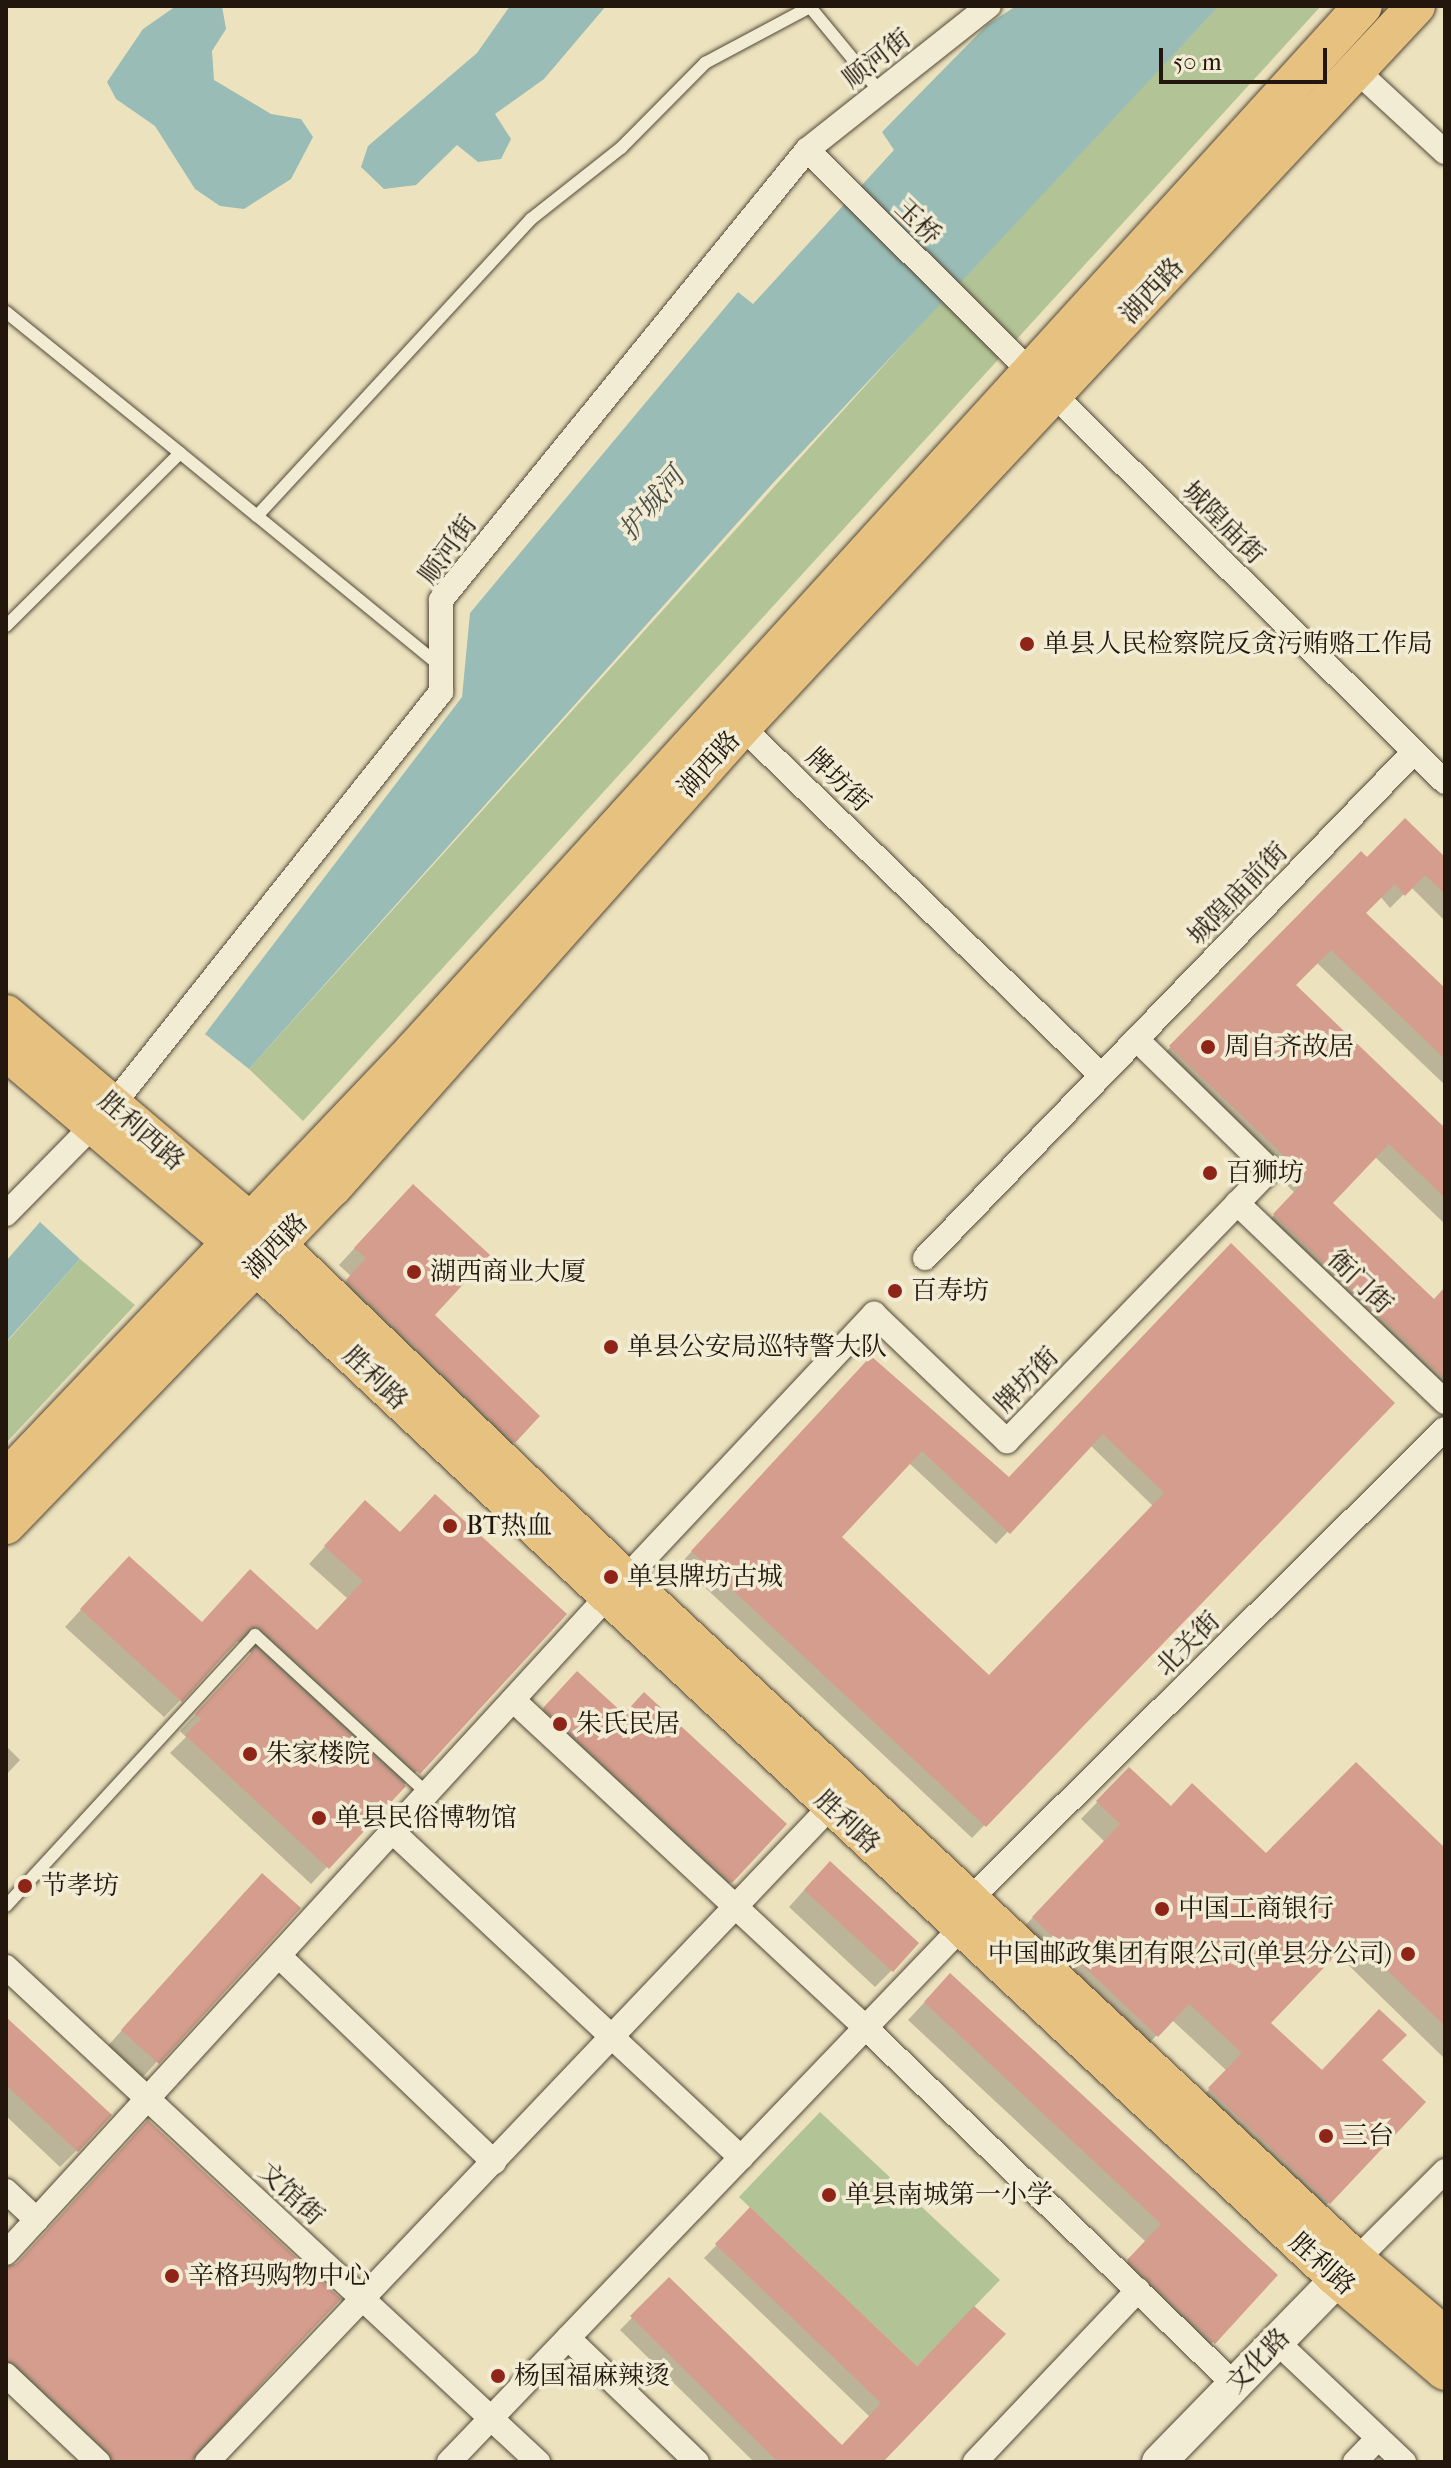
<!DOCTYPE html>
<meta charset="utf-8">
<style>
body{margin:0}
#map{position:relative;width:1451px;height:2468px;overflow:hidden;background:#ece2be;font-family:"IM FELL French Canon","Noto Serif SC",serif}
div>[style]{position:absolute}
.green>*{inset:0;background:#b2c496}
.water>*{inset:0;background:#99bdb6}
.shadow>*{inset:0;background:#0003}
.building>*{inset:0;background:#d49d8d}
.roads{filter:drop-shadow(0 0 2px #544939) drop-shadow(0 0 2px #544939)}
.lane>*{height:12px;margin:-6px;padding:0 6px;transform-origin:6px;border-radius:6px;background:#f3ecd5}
.street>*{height:24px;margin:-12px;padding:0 12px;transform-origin:12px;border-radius:12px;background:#f3ecd5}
.secondary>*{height:34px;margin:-17px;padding:0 17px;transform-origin:17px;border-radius:17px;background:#f3ecd5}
.primary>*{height:38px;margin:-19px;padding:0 19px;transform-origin:19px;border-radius:19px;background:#e6c17f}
.dots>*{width:22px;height:22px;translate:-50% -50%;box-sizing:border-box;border:4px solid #f3ecd5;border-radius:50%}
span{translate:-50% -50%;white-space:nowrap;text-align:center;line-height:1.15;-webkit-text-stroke:7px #f3ecd5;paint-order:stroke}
.street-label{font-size:26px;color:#22160d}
.poi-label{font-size:26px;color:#22160d}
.left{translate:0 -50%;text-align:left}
.right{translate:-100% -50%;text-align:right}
.water-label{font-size:28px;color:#4c5048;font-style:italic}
.frame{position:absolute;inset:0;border:8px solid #22160d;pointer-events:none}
.scale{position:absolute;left:1159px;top:48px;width:168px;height:36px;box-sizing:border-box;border:4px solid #22160d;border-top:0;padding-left:10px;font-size:24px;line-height:28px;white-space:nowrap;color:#22160d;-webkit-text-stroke:6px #f3ecd5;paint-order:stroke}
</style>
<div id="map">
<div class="green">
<i style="clip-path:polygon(1219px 6px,1321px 6px,303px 1121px,249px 1069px,996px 241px)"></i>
<i style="clip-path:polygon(80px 1259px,135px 1305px,6px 1443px,6px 1343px)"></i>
<i style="clip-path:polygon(820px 2112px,1000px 2280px,917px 2366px,739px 2197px)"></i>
</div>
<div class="water">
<i style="clip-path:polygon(176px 6px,222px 6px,226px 29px,212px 51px,214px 80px,271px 114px,301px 119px,313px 137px,291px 179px,244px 209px,220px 206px,195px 189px,155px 126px,116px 99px,107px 82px,143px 29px)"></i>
<i style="clip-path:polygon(510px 6px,606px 6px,544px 79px,495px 114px,511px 139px,501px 159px,478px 162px,457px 145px,416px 185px,384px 189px,361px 167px,368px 146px,477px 53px)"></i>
<i style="clip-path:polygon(1016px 6px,1219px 6px,773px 483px,249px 1069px,205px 1034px,462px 697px,470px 613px,738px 292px,753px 304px,894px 150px,882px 132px,987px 25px)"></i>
<i style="clip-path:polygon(40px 1222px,80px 1259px,6px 1342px,6px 1261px)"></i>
</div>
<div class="shadow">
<i style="clip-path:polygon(1361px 854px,1367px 860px,1445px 857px,1445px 921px,1411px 887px,1390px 908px,1380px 896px,1364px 913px,1445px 991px,1445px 1085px,1316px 962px,1293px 985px,1445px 1130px,1445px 1224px,1374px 1156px,1330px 1203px,1433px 1302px,1445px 1290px,1445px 1387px,1261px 1229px,1295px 1193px,1157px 1061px)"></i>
<i style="clip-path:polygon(396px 1203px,433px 1315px,514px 1442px,497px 1458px,331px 1298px,351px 1276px,339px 1265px)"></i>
<i style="clip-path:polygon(evenodd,1219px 1258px,1392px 1403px,972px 1838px,680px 1564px,858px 1371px,1009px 1479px,1219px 1258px,1090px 1445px,1153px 1506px,989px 1677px,839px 1538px,909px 1463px,996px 1544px,1090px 1445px)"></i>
<i style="clip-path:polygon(349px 1520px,399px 1534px,564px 1614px,311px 1884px,170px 1753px,186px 1737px,180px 1731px,252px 1654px,238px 1641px,164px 1717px,65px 1627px,113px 1575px,201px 1624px,234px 1588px,316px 1632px,348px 1599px,309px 1564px)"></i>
<i style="clip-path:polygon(561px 1690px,731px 1882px,715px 1898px,529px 1725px)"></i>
<i style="clip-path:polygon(6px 1746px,20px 1760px,6px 1775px)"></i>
<i style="clip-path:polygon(1129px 1769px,1170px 1808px,1266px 1856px,1445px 1850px,1445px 2059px,1336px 1953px,1268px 2023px,1321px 2072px,1379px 2061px,1329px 2202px,1313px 2219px,1193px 2106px,1227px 2071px,1172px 2020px,1140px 2052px,1017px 1934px,1105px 1842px,1081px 1819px)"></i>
<i style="clip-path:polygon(813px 1880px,892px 1970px,875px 1987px,789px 1907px)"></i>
<i style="clip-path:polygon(245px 1892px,298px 1908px,141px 2079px,106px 2048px)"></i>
<i style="clip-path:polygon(934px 1992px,1275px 2275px,1197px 2359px,1112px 2278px,1146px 2242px,908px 2020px)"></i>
<i style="clip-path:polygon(6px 2020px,77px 2150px,60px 2167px,6px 2116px)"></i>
<i style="clip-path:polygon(751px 2210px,917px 2368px,880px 2462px,754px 2462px,620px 2330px,669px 2280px,841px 2447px,870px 2417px,704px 2258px)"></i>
<i style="clip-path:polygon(6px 2266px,16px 2265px,338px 2299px,191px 2462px,86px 2462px,6px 2386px)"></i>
</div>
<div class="building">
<i style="clip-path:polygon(1405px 818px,1445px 857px,1445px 894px,1425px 875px,1405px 896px,1395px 884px,1366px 913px,1445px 988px,1445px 1059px,1331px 950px,1296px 985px,1445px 1128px,1445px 1198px,1389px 1144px,1333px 1203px,1434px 1299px,1445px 1287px,1445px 1379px,1273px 1214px,1307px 1178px,1169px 1046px,1361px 851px,1367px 857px)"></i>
<i style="clip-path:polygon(413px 1184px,490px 1255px,435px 1315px,540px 1416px,515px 1443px,346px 1280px,366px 1258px,354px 1248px)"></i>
<i style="clip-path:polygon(evenodd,1231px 1243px,1395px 1403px,986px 1827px,691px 1551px,871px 1356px,1009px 1477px,1231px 1243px,1103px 1434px,1164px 1493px,989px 1675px,842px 1537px,922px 1451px,1010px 1534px,1103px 1434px)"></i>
<i style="clip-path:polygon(435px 1494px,567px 1614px,420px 1774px,258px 1626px,248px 1629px,182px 1702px,80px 1609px,129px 1556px,202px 1622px,250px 1569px,317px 1630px,363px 1581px,324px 1546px,365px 1500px,400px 1532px)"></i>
<i style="clip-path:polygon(256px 1648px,406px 1786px,329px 1869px,185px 1735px,201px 1719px,195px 1714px)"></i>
<i style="clip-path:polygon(577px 1671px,624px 1714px,644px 1692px,787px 1824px,732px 1883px,543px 1708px)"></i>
<i style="clip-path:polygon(1356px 1762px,1445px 1848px,1445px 2026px,1353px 1937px,1271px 2023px,1322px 2070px,1379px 2009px,1407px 2035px,1382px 2060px,1426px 2102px,1330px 2204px,1208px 2088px,1242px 2053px,1189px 2004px,1158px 2037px,1032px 1917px,1120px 1824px,1096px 1801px,1129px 1767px,1171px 1806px,1192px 1783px,1266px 1853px)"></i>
<i style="clip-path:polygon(830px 1861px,919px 1943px,893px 1972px,804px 1890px)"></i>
<i style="clip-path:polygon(262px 1873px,301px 1908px,159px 2064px,121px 2030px)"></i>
<i style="clip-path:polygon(950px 1973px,1278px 2275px,1215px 2344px,1127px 2260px,1161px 2224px,924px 2002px)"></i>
<i style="clip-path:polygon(6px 2017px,112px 2115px,78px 2152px,6px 2085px)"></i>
<i style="clip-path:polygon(148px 2120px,341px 2299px,196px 2452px,192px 2462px,113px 2462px,108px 2451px,16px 2364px,6px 2360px,6px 2268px,17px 2263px)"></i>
<i style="clip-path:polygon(750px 2207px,917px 2366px,974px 2306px,1006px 2334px,883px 2462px,778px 2462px,630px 2316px,669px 2277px,842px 2445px,881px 2403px,715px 2244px)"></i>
</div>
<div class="roads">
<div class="lane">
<i style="left:6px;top:312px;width:224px;rotate:39deg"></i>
<i style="left:257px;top:516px;width:237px;rotate:39.3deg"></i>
<i style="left:6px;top:626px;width:245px;rotate:-44.8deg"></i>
<i style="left:180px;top:453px;width:99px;rotate:39.3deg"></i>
<i style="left:257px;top:516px;width:404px;rotate:-47.3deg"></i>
<i style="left:531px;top:219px;width:115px;rotate:-38.3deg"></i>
<i style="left:621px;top:148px;width:120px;rotate:-45.3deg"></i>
<i style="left:705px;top:63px;width:119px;rotate:-28.1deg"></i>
<i style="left:810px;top:7px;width:110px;rotate:50.5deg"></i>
<i style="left:6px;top:1906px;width:368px;rotate:-47.4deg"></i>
<i style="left:255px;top:1635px;width:235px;rotate:42.6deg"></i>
</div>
<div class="street">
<i style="left:1356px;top:70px;width:121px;rotate:42.7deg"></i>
<i style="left:807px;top:150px;width:898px;rotate:44.73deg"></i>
<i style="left:742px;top:727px;width:500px;rotate:44.1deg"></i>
<i style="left:1237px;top:1203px;width:288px;rotate:43.7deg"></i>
<i style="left:6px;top:1214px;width:151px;rotate:-45.5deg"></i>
<i style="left:112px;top:1106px;width:529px;rotate:-51.53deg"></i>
<i style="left:441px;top:692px;width:92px;rotate:-90deg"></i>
<i style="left:441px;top:600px;width:580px;rotate:-50.88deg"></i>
<i style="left:807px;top:150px;width:232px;rotate:-38.4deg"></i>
<i style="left:925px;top:1258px;width:704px;rotate:-45.98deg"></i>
<i style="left:625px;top:1579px;width:364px;rotate:-46.8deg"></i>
<i style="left:874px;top:1314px;width:184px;rotate:43.7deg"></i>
<i style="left:1007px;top:1441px;width:378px;rotate:-45.9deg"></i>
<i style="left:1270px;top:1170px;width:187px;rotate:-135.6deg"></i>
<i style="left:513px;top:1700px;width:482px;rotate:42.9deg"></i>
<i style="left:866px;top:2028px;width:513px;rotate:44.05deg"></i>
<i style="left:393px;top:1832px;width:477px;rotate:43.1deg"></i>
<i style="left:970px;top:1899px;width:668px;rotate:-44.7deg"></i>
<i style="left:279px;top:1956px;width:298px;rotate:43.8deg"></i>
<i style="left:6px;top:1967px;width:727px;rotate:42.94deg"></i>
<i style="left:6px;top:2191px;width:42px;rotate:43.1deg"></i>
<i style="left:6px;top:2253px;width:888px;rotate:-47.51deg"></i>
<i style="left:1356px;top:2260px;width:126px;rotate:-45deg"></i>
<i style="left:568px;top:2338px;width:179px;rotate:43.9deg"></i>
<i style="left:1277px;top:2342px;width:175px;rotate:43.4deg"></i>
<i style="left:6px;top:2375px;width:127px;rotate:43.4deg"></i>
<i style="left:207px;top:2462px;width:904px;rotate:-46.43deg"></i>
<i style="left:449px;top:2462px;width:740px;rotate:-46.2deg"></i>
<i style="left:975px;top:2462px;width:237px;rotate:-46.5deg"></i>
<i style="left:1355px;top:2462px;width:33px;rotate:-46deg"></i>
</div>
<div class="secondary">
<i style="left:1159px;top:2462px;width:282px;rotate:-45.7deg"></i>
</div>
<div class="primary">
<i style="left:6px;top:1014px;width:356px;rotate:40.4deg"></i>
<i style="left:277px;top:1245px;width:482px;rotate:43.8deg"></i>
<i style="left:625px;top:1579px;width:999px;rotate:42.97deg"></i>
<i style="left:1356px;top:2260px;width:117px;rotate:40.5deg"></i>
<i style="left:6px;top:1051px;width:297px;rotate:40.3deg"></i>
<i style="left:232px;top:1243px;width:1515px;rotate:43.13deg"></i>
<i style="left:1338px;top:2279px;width:141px;rotate:40.7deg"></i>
<i style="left:6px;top:1479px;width:591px;rotate:-46.44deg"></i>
<i style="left:413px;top:1051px;width:1412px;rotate:-47.73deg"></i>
<i style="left:6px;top:1525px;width:469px;rotate:-46deg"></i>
<i style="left:332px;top:1188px;width:617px;rotate:-48.35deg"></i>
<i style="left:742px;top:727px;width:987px;rotate:-46.93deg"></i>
</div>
</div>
<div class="dots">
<i style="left:1027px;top:644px;background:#8f2418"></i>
<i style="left:1208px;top:1047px;background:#8f2418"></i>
<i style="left:1210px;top:1173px;background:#8f2418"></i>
<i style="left:414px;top:1272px;background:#8f2418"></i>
<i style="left:895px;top:1291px;background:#8f2418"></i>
<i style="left:611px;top:1347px;background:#8f2418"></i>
<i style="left:450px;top:1526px;background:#8f2418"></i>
<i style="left:611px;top:1577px;background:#8f2418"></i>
<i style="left:560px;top:1724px;background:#8f2418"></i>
<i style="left:250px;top:1754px;background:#8f2418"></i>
<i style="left:319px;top:1818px;background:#8f2418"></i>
<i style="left:25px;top:1886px;background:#8f2418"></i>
<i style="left:1162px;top:1909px;background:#8f2418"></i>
<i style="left:1408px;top:1954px;background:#8f2418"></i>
<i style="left:1326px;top:2136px;background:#8f2418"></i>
<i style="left:829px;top:2195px;background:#8f2418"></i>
<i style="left:172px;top:2276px;background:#8f2418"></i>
<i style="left:498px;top:2376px;background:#8f2418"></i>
</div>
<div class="street-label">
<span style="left:877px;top:59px;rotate:-38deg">顺河街</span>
<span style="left:918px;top:222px;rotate:44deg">玉桥</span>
<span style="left:1152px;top:291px;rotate:-47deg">湖西路</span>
<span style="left:1223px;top:523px;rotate:45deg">城隍庙街</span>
<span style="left:448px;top:550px;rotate:-54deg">顺河街</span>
<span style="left:709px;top:764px;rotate:-48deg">湖西路</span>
<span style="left:838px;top:780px;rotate:44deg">牌坊街</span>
<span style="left:1238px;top:894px;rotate:-46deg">城隍庙前街</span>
<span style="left:141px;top:1131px;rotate:41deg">胜利西路</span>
<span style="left:276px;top:1246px;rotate:-46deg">湖西路</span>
<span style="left:1360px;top:1282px;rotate:44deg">衙门街</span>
<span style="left:375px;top:1378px;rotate:44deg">胜利路</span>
<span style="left:1027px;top:1380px;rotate:-46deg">牌坊街</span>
<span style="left:1188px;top:1644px;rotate:-45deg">北关街</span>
<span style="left:847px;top:1822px;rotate:43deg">胜利路</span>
<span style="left:291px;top:2194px;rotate:43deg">文馆街</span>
<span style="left:1322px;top:2264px;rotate:42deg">胜利路</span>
<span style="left:1258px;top:2361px;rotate:-46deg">文化路</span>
</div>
<div class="poi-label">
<span class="left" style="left:1043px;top:644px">单县人民检察院反贪污贿赂工作局</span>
<span class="left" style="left:1224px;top:1047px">周自齐故居</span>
<span class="left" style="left:1226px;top:1173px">百狮坊</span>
<span class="left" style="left:430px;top:1272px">湖西商业大厦</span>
<span class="left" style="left:911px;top:1291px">百寿坊</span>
<span class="left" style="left:627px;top:1347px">单县公安局巡特警大队</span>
<span class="left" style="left:466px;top:1526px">BT热血</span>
<span class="left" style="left:627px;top:1577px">单县牌坊古城</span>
<span class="left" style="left:576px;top:1724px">朱氏民居</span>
<span class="left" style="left:266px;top:1754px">朱家楼院</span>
<span class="left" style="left:335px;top:1818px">单县民俗博物馆</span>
<span class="left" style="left:41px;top:1886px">节孝坊</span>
<span class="left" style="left:1178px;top:1909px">中国工商银行</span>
<span class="right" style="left:1392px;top:1954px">中国邮政集团有限公司(单县分公司)</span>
<span class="left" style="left:1342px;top:2136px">三台</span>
<span class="left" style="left:845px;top:2195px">单县南城第一小学</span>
<span class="left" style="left:188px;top:2276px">辛格玛购物中心</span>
<span class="left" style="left:514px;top:2376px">杨国福麻辣烫</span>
</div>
<div class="water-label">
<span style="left:652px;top:504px;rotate:-50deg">护城河</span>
</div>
<div class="frame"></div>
<div class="scale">50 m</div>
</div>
